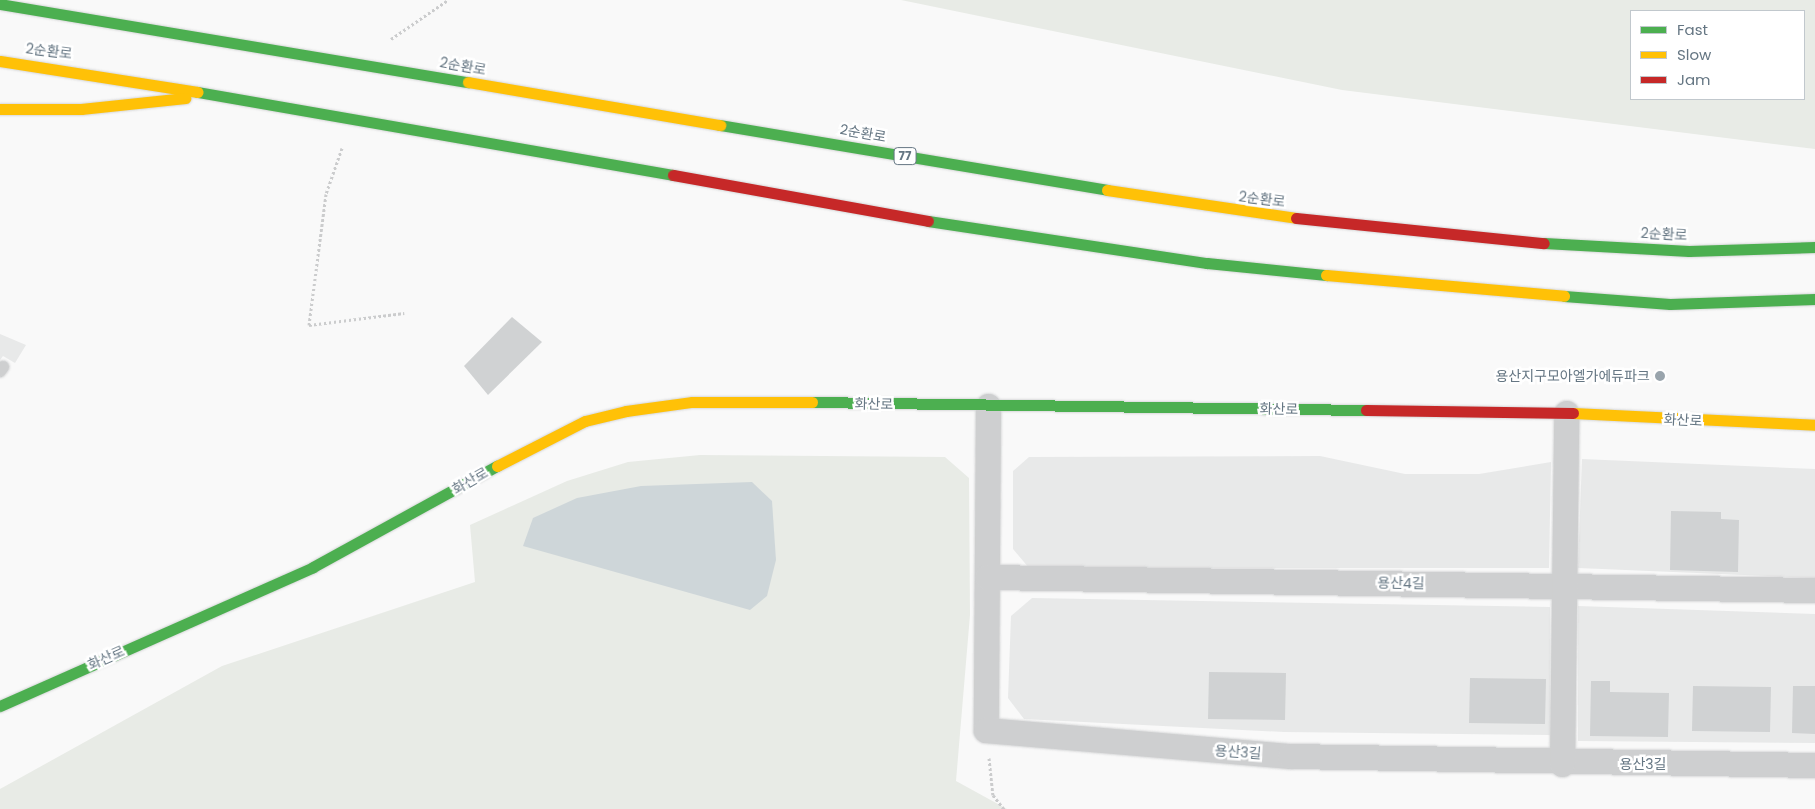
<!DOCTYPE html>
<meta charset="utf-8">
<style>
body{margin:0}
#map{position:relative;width:1815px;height:809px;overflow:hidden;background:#f9f9f9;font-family:Poppins,"Noto Sans KR",sans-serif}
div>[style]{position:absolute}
.built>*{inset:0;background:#e8e9e9}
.green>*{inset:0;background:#e8ebe6}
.water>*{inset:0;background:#ced6d9}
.building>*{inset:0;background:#d0d2d3}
.path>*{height:3px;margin-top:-1.5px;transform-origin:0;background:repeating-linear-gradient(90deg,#cbcccd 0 2.5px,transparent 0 5px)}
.roads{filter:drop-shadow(0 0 1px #d5d6d7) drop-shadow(0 0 1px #d5d6d7)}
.lane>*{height:12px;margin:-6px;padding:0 6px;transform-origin:6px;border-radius:6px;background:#cecfd0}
.street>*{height:25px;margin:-12.5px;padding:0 12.5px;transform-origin:12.5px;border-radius:12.5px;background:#cecfd0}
.fast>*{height:11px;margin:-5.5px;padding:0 5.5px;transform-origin:5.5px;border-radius:5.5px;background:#4caf50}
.slow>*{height:11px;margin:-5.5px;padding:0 5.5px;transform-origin:5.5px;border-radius:5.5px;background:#ffc107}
.jam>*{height:11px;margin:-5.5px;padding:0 5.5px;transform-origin:5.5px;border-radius:5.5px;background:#c62828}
.dots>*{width:14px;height:14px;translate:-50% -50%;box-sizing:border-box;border:2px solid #fff;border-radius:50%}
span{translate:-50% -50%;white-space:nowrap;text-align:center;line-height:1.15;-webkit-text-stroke:5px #fff;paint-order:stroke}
.shield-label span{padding:1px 4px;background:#fff;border:1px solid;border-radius:4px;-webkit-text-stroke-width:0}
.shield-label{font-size:12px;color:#657683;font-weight:700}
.street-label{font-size:14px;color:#657683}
.poi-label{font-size:14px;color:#657683}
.right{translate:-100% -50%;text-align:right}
.legend{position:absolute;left:1630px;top:10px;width:175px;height:90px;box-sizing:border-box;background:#fff;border:1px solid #c1c8cd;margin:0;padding:6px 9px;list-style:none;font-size:15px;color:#657683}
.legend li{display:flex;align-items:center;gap:10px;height:25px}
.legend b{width:25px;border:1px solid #c1c8cd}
</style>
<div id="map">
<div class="built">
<i style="clip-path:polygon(0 334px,26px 345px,15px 363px,3px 356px,0 360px)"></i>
<i style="clip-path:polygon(1320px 456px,1405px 474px,1479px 474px,1551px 462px,1549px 568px,1029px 568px,1013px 549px,1013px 471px,1029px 457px)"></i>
<i style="clip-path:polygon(1582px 459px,1815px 469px,1815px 578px,1578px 568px)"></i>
<i style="clip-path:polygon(1032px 598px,1550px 607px,1550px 735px,1284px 732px,1024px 719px,1008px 698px,1011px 616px)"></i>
<i style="clip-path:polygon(1578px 606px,1815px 614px,1815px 743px,1578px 741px)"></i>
</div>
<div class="green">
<i style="clip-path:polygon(evenodd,901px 0,1815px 0,1815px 149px,1342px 90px,901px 0,1804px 11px,1804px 99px,1631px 99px,1631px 11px,1804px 11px)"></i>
<i style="clip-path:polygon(700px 455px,945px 457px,969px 478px,970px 615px,956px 781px,1007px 809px,0 809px,0 789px,222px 666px,475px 582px,470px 525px,567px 481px,628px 462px)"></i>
</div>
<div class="water">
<i style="clip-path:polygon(752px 482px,772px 501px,776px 560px,767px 596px,750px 610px,523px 546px,533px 518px,577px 498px,641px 486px)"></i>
</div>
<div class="building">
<i style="clip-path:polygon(512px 317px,542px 342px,488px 395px,464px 366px)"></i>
<i style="clip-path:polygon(1671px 511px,1721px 512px,1721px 519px,1739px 520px,1738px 572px,1670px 570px)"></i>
<i style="clip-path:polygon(1209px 672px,1286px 673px,1285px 720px,1208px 719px)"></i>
<i style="clip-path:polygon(1470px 678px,1546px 679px,1545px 724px,1469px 723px)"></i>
<i style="clip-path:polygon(1591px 681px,1610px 681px,1610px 692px,1669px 693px,1668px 737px,1590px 736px)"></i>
<i style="clip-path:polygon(1693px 686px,1771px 687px,1770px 732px,1692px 731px)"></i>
<i style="clip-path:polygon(1793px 686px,1815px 686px,1815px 734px,1792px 733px)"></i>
</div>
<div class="path">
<i style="left:391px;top:39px;width:69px;rotate:-34.4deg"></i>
<i style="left:342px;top:148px;width:49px;rotate:109.2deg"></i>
<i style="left:326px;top:194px;width:132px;rotate:97.4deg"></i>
<i style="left:309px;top:325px;width:96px;rotate:-7.2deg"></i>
<i style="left:989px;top:758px;width:37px;rotate:84deg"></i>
<i style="left:993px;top:795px;width:18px;rotate:52deg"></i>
</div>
<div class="roads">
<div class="lane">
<i style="left:0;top:371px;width:5px;rotate:-53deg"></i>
</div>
<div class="street">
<i style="left:988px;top:406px;width:324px;rotate:90.4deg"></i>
<i style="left:986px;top:730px;width:305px;rotate:4.9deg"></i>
<i style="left:1290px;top:756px;width:525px;rotate:0.98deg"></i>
<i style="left:987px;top:577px;width:828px;rotate:0.9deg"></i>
<i style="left:1562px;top:764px;width:351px;rotate:-89.3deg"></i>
</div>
<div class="fast">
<i style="left:0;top:4px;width:474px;rotate:9.5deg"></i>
<i style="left:198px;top:92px;width:482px;rotate:9.9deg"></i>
<i style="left:720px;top:125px;width:392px;rotate:9.5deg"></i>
<i style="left:928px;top:221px;width:282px;rotate:8.6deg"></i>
<i style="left:1207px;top:263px;width:120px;rotate:5.8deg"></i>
<i style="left:1544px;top:243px;width:145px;rotate:3.2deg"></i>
<i style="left:1689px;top:251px;width:126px;rotate:-1.8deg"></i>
<i style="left:1564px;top:296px;width:106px;rotate:4.3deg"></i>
<i style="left:1670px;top:304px;width:145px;rotate:-2deg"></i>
<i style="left:812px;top:402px;width:554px;rotate:0.83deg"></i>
<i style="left:0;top:706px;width:342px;rotate:-23.9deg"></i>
<i style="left:313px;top:567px;width:210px;rotate:-28.8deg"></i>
</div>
<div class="slow">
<i style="left:0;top:61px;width:200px;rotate:8.9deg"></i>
<i style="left:468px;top:82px;width:256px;rotate:9.7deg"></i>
<i style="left:0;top:109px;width:81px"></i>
<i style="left:81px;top:109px;width:105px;rotate:-6deg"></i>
<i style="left:1107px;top:190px;width:191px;rotate:8.4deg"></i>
<i style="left:1326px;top:275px;width:239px;rotate:5deg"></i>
<i style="left:1573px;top:413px;width:242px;rotate:2.8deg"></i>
<i style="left:497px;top:466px;width:99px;rotate:-27.1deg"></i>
<i style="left:585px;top:421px;width:42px;rotate:-13.7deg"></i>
<i style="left:626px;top:411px;width:67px;rotate:-7.8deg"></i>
<i style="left:692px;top:402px;width:120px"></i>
</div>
<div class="jam">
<i style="left:673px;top:175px;width:259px;rotate:10.2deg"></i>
<i style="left:1296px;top:218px;width:249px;rotate:5.8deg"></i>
<i style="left:1366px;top:410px;width:207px;rotate:0.8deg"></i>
</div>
</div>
<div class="dots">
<i style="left:1660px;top:376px;background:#99a4ac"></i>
</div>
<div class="shield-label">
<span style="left:905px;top:156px">77</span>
</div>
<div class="street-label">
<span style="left:49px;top:51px;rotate:7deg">2순환로</span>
<span style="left:463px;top:66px;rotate:10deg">2순환로</span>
<span style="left:863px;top:133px;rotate:10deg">2순환로</span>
<span style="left:1262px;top:199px;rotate:7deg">2순환로</span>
<span style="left:1664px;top:234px;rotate:3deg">2순환로</span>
<span style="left:874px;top:404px;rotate:1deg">화산로</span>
<span style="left:1279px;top:409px;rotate:1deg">화산로</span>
<span style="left:1683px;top:420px;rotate:3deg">화산로</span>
<span style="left:470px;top:481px;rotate:-30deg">화산로</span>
<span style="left:1401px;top:583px;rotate:1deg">용산4길</span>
<span style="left:106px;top:658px;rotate:-24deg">화산로</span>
<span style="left:1238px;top:752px;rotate:4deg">용산3길</span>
<span style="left:1643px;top:764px">용산3길</span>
</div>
<div class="poi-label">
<span class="right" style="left:1650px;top:376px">용산지구모아엘가에듀파크</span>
</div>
<ul class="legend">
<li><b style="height:6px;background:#4caf50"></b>Fast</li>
<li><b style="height:6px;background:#ffc107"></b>Slow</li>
<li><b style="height:6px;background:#c62828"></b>Jam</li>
</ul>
</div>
